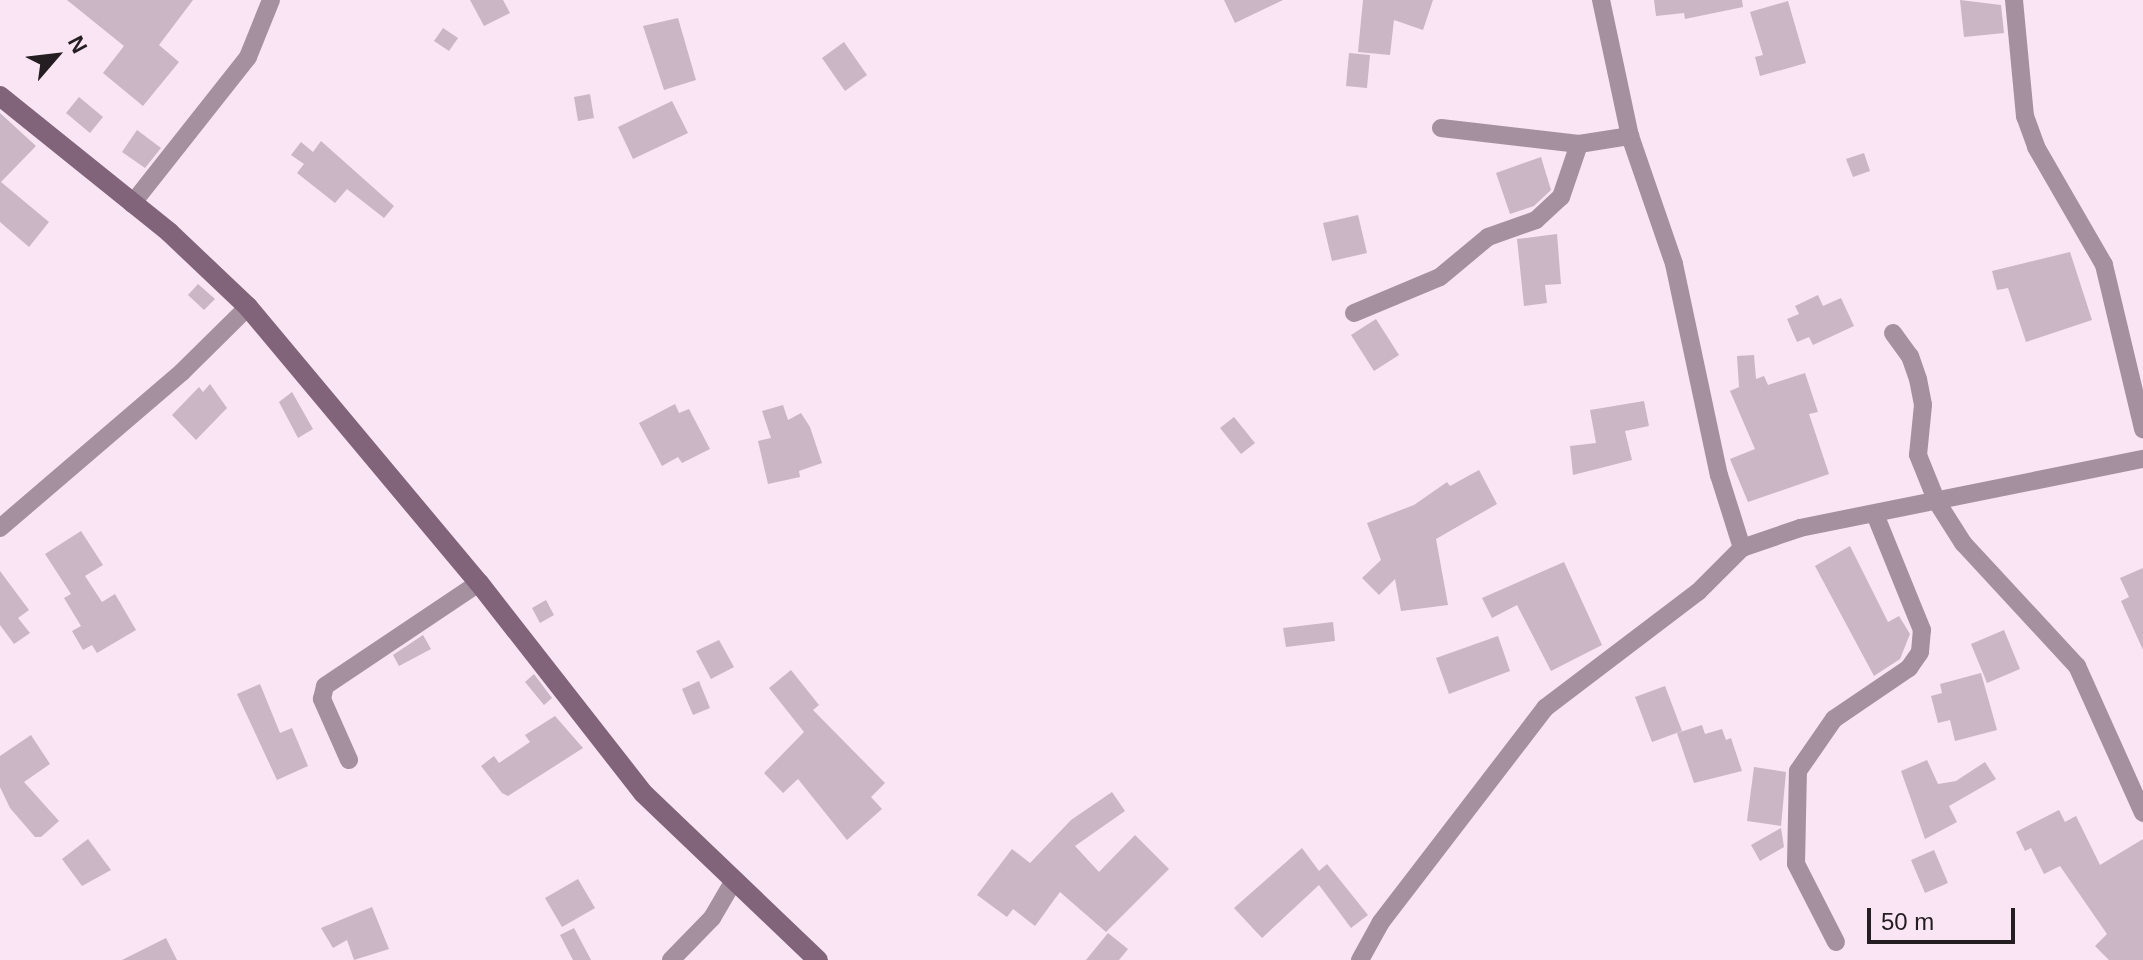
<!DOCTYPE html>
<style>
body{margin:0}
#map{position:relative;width:2143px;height:960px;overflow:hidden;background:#f9e5f3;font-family:Helvetica,sans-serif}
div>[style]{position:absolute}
.building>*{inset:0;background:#cab6c4}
.street>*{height:18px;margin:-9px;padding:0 9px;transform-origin:9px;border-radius:9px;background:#a4909f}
.secondary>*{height:20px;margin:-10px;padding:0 10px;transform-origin:10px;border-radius:10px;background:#81647a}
span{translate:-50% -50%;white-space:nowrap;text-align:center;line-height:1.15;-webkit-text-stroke:6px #f9e5f3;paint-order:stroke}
.north{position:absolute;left:16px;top:16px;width:80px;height:80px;-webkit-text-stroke:6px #f9e5f3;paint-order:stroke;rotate:62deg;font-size:22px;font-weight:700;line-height:32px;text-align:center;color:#241d22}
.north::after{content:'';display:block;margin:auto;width:28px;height:36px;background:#241d22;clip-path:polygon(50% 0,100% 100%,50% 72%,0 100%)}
.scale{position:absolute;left:1867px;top:908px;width:148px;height:36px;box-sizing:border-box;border:4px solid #241d22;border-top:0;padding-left:10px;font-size:24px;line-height:28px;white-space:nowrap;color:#241d22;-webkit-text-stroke:6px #f9e5f3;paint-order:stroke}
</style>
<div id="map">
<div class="building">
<i style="clip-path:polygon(67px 0,193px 0,159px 45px,179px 62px,143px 106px,103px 73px,124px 46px)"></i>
<i style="clip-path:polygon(470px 0,503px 0,510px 13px,484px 26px)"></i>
<i style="clip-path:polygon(1224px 0,1283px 0,1235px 23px)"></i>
<i style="clip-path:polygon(1363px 0,1433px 0,1423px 30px,1394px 20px,1390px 55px,1358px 52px)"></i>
<i style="clip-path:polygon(1654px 0,1742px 0,1743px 7px,1685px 19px,1684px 13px,1656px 16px)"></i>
<i style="clip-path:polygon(1960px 0,2001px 5px,2004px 33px,1964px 37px)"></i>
<i style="clip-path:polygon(1788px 1px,1806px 63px,1760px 76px,1755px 57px,1763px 55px,1750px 12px)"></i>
<i style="clip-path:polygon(678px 18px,696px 80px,664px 90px,643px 26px)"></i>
<i style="clip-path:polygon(443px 28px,458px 38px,449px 51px,434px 41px)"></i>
<i style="clip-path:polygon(844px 42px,867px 75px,845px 91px,822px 58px)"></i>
<i style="clip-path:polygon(1349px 53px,1370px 55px,1367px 88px,1346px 86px)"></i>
<i style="clip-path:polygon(590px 94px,594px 118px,578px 121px,574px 97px)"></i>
<i style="clip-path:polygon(79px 97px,103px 117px,90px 133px,66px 113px)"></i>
<i style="clip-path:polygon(672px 101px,688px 133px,633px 159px,618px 127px)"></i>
<i style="clip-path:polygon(0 113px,36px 146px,1px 182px,49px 222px,29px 247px,0 222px)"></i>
<i style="clip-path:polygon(137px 130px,161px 148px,145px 168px,122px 152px)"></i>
<i style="clip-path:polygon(321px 141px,394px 206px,384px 218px,347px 189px,335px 203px,297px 173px,304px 164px,291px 155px,301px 142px,313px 152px)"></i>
<i style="clip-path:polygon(1864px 153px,1870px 171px,1853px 177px,1846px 159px)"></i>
<i style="clip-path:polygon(1541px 157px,1551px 190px,1534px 206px,1510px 214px,1496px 173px)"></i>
<i style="clip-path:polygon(1358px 215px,1367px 253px,1332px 261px,1323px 223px)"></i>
<i style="clip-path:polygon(1557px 234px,1561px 284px,1545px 285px,1547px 303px,1524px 306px,1517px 239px)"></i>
<i style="clip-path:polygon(2070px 252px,2092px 320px,2026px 342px,2008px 288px,1997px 290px,1992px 271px)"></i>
<i style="clip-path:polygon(198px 284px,215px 299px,204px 310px,188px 295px)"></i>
<i style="clip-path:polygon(1818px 295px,1823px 306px,1841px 298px,1854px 326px,1813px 345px,1809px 337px,1797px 342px,1787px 319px,1799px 314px,1795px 306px)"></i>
<i style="clip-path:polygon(1376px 319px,1399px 355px,1374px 371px,1351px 335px)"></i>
<i style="clip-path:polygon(1754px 355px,1756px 379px,1764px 376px,1768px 385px,1805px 373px,1818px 412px,1809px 414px,1829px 474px,1748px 502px,1730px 459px,1755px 449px,1730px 391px,1739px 387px,1737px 356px)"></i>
<i style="clip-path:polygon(210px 384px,227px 408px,196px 440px,172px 415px,199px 387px,203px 392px)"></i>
<i style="clip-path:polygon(292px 392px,313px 429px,298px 438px,279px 402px)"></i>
<i style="clip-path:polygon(1644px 401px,1649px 426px,1625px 431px,1632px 460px,1573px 475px,1570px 446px,1596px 443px,1590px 410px)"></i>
<i style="clip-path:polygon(675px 404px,679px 413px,689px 409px,710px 449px,682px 463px,678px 457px,662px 466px,639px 423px)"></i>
<i style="clip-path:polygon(783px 405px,788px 420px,801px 413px,810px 427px,822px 463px,799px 471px,800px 477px,768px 484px,758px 441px,771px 438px,762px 411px)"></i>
<i style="clip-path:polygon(1234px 417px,1255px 443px,1241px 454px,1220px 428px)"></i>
<i style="clip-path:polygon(1479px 470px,1497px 504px,1436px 539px,1448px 605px,1401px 611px,1395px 579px,1379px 595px,1362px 578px,1381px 560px,1367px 523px,1414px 505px,1447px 482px,1450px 486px)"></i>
<i style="clip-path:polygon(81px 531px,103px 565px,85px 576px,102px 602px,115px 594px,136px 630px,97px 653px,92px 645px,83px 650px,72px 631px,81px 626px,64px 598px,71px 594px,45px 554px)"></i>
<i style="clip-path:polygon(1850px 546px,1888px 622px,1899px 616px,1910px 634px,1900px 659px,1874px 676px,1815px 566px)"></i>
<i style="clip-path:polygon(1564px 562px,1602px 645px,1551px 671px,1517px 605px,1492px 618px,1482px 598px)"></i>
<i style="clip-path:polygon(2143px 568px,2143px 650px,2121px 601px,2129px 597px,2120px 578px)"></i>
<i style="clip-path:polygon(0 571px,29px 610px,18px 618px,30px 633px,14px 644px,0 625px)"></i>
<i style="clip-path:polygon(546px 600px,554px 615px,540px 623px,532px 608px)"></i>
<i style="clip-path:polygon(1333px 622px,1335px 641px,1286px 647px,1283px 628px)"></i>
<i style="clip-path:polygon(2004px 630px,2020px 669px,1987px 683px,1971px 644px)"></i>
<i style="clip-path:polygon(423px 635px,431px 649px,399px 666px,393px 655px)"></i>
<i style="clip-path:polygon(1498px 636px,1510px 671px,1449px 694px,1436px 658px)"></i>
<i style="clip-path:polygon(719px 640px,734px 667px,711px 679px,696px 651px)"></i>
<i style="clip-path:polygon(791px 670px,819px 705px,813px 710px,885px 783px,871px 797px,882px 809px,847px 840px,798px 779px,783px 793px,764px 773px,804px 732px,769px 688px)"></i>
<i style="clip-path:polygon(1981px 673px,1997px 730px,1955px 741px,1950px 720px,1938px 723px,1931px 696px,1942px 693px,1940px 684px)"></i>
<i style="clip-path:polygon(534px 674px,552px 698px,544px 705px,525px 682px)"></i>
<i style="clip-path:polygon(699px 681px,710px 708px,693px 715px,682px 689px)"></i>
<i style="clip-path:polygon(260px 684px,280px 733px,292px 728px,308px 766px,277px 780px,237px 694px)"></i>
<i style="clip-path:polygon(1665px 686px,1682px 731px,1652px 742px,1635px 697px)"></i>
<i style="clip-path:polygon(555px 716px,583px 748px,508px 796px,502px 793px,481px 766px,494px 756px,499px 763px,530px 742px,525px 735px)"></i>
<i style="clip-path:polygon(1702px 725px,1705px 734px,1722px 729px,1726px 740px,1731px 738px,1742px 771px,1694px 783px,1677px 733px)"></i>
<i style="clip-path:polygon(31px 735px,50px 764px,24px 782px,59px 821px,41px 837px,35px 837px,10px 808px,0 787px,0 756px)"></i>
<i style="clip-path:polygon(1927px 760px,1938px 784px,1956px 781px,1985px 762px,1996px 779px,1949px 806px,1957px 822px,1925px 839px,1901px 771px)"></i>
<i style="clip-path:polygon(1754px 767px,1786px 772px,1781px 826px,1747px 821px)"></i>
<i style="clip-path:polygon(1112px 792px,1125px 811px,1075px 846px,1099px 872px,1135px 835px,1169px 869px,1106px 932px,1060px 892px,1035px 926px,1013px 909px,1007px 917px,977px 895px,1012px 849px,1030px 863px,1071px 820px)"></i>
<i style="clip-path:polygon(2059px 810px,2065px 822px,2076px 816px,2100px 865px,2143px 839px,2143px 960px,2109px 960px,2095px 946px,2107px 934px,2060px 866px,2044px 874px,2031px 848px,2025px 851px,2016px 832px)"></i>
<i style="clip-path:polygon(1781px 828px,1784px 847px,1760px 861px,1751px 845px)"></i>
<i style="clip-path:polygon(88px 839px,111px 870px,82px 886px,62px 859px)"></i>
<i style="clip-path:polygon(1302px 848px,1319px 871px,1327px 864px,1368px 915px,1351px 928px,1319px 885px,1262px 938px,1234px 908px)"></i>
<i style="clip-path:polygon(1934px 850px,1948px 883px,1925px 893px,1911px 860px)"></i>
<i style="clip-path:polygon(578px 879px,595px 908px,562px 927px,545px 898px)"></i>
<i style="clip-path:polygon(372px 907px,389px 949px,354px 960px,347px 940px,333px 948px,321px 928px)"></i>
<i style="clip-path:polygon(574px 928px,591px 960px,573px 960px,560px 935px)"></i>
<i style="clip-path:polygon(1108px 933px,1128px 949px,1119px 960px,1086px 960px)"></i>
<i style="clip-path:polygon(166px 938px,177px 960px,122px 960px)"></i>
</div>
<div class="street">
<i style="left:1601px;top:0;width:139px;rotate:78deg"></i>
<i style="left:1630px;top:136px;width:135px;rotate:71deg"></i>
<i style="left:1674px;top:264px;width:216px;rotate:78deg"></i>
<i style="left:1719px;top:475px;width:77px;rotate:72.5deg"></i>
<i style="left:2014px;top:0;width:117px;rotate:84.6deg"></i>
<i style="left:2025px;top:116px;width:33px;rotate:70deg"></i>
<i style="left:2036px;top:147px;width:136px;rotate:60deg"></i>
<i style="left:2104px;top:265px;width:169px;rotate:76.6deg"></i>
<i style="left:1441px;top:128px;width:139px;rotate:6.6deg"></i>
<i style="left:1579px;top:144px;width:52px;rotate:-8.9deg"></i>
<i style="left:132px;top:204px;width:187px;rotate:-51.7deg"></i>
<i style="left:248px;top:57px;width:61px;rotate:-68deg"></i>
<i style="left:1354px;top:313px;width:93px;rotate:-22.7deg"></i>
<i style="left:1440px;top:277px;width:62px;rotate:-39.8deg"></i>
<i style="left:1488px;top:237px;width:51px;rotate:-19.5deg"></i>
<i style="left:1536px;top:220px;width:34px;rotate:-43deg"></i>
<i style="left:1561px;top:197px;width:56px;rotate:-71.2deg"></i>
<i style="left:1893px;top:333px;width:29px;rotate:54deg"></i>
<i style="left:1910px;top:356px;width:24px;rotate:71deg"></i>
<i style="left:1918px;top:379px;width:26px;rotate:79deg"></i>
<i style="left:1923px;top:405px;width:50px;rotate:95.7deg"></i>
<i style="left:1918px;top:455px;width:51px;rotate:68deg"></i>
<i style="left:1937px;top:502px;width:49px;rotate:57.6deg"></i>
<i style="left:1963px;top:543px;width:168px;rotate:47.2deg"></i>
<i style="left:2077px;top:666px;width:161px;rotate:65.8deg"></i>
<i style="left:0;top:528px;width:240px;rotate:-40.6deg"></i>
<i style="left:182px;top:372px;width:93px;rotate:-44.6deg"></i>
<i style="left:349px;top:760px;width:67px;rotate:-113.9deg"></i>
<i style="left:322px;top:699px;width:13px;rotate:-77deg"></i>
<i style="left:325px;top:686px;width:185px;rotate:-33.8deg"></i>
<i style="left:1836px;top:942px;width:88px;rotate:-117.1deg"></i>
<i style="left:1796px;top:864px;width:93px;rotate:-88.8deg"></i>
<i style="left:1798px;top:771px;width:63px;rotate:-55.3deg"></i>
<i style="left:1834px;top:719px;width:91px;rotate:-34.2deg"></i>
<i style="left:1909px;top:668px;width:19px;rotate:-55deg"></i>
<i style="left:1920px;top:652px;width:22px;rotate:-85deg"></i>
<i style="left:1922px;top:630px;width:125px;rotate:-112.1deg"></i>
<i style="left:671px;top:960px;width:59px;rotate:-45.7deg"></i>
<i style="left:712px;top:918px;width:42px;rotate:-59.7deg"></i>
<i style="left:1360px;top:960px;width:43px;rotate:-61.1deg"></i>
<i style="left:1381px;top:922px;width:270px;rotate:-52.5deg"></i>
<i style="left:1545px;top:708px;width:192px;rotate:-37.2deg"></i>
<i style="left:1698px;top:592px;width:62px;rotate:-45deg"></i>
<i style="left:1742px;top:548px;width:61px;rotate:-19deg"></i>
<i style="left:1800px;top:528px;width:350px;rotate:-11.4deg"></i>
</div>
<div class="secondary">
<i style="left:0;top:96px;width:217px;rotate:38.8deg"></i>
<i style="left:169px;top:232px;width:109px;rotate:43.5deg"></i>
<i style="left:248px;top:307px;width:360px;rotate:50.1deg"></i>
<i style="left:479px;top:583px;width:266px;rotate:52deg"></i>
<i style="left:643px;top:793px;width:242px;rotate:43.7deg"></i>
</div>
<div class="north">N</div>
<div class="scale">50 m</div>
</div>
